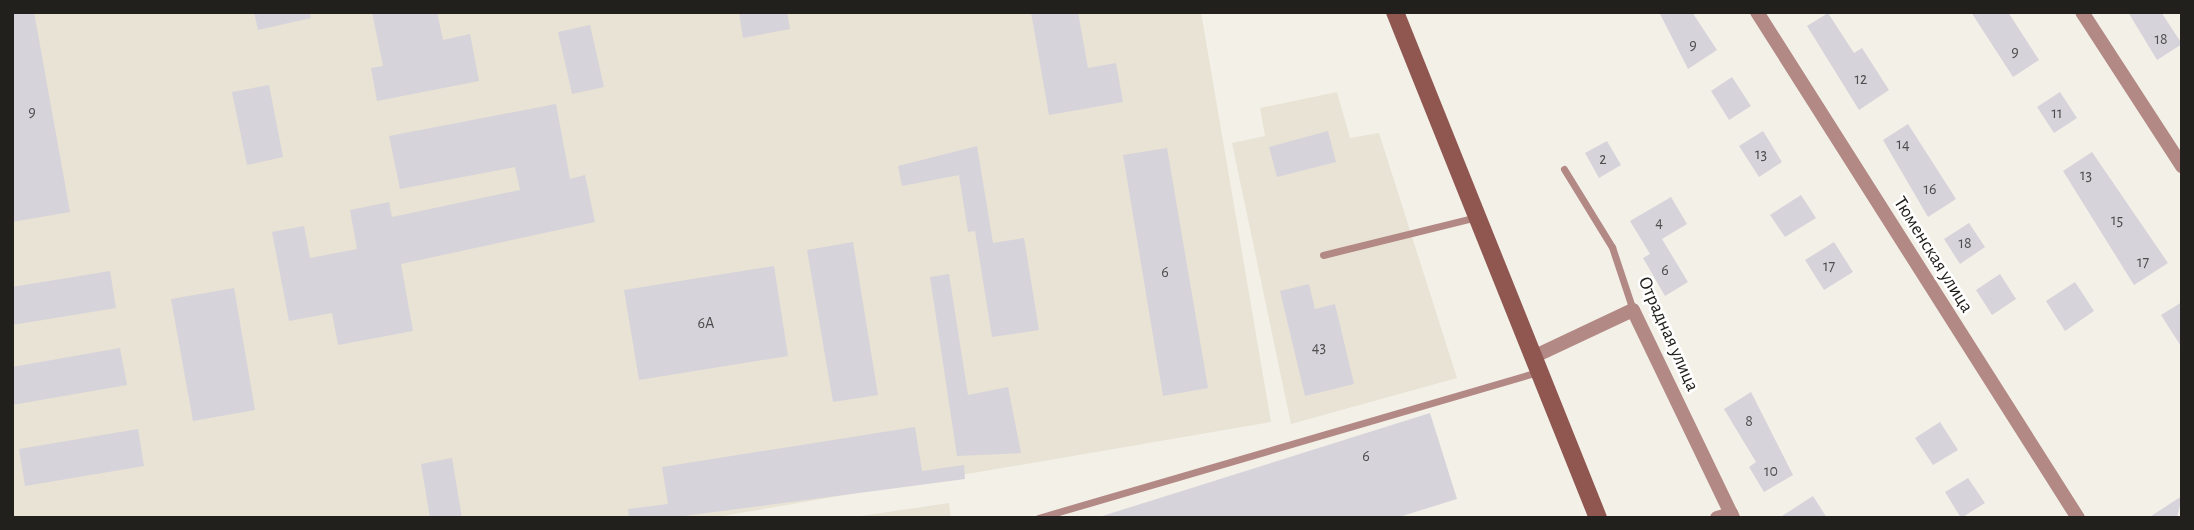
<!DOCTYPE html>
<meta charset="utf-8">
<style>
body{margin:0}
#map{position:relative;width:2194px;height:530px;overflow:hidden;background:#f3f0e8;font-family:"Alegreya Sans",sans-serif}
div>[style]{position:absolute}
.built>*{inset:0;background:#e8e3d4}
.building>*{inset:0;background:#d6d3db}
.lane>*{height:7px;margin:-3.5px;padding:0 3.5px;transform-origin:3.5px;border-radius:3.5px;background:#b28984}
.street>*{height:14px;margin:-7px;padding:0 7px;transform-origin:7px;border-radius:7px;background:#b28984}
.secondary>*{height:18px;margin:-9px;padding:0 9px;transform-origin:9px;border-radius:9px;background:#905751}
span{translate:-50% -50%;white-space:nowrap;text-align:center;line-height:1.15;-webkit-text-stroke:5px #fff;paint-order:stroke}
.number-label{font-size:16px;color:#4e4d4c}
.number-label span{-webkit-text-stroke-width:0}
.street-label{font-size:19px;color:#21201d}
.frame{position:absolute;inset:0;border:14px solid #21201d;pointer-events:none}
</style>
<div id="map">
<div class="built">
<i style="clip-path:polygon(12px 12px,1201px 12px,1271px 422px,711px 518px,12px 518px)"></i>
<i style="clip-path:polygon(1337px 92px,1350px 138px,1379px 133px,1457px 378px,1291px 424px,1232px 143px,1265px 136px,1260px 108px)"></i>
<i style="clip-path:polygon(949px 503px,951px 518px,847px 518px)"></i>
</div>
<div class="building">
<i style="clip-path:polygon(12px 12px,34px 12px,70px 212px,12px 222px)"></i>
<i style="clip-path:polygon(254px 12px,310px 12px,311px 18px,258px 30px)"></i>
<i style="clip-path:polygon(372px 12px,437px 12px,443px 40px,470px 34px,479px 81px,377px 101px,371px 68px,383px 66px)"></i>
<i style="clip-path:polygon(739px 12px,787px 12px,790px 29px,743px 38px)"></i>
<i style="clip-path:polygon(1031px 12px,1078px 12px,1088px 68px,1116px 63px,1123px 102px,1049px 115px)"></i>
<i style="clip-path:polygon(1659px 12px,1692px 12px,1717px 50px,1688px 69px)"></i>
<i style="clip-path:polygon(1971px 12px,2008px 12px,2039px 60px,2013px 77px)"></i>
<i style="clip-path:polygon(2128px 12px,2161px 12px,2182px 44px,2157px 60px)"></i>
<i style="clip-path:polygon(1828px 13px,1854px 53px,1862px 48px,1889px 90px,1859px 110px,1807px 26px)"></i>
<i style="clip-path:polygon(590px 25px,604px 87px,572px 94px,558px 32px)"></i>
<i style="clip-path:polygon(1732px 77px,1751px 106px,1729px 120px,1711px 91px)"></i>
<i style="clip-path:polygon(269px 85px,283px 157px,247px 165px,232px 92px)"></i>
<i style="clip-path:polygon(2060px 92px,2077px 118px,2054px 133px,2037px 107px)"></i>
<i style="clip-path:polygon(556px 104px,570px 179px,585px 175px,595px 222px,401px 264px,413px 331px,338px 345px,332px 313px,289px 321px,272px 232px,304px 226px,310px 258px,357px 249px,350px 210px,389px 202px,392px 217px,520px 190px,515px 167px,400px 189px,389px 136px)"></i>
<i style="clip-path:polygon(1908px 124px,1956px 199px,1928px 217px,1883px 140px)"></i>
<i style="clip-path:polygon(1328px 131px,1336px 162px,1277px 177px,1269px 147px)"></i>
<i style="clip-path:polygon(1763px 131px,1782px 162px,1759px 177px,1739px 146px)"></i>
<i style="clip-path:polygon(1607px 141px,1621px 165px,1599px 178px,1585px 153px)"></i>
<i style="clip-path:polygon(977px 146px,993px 243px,1024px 238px,1039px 330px,992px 337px,975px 231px,968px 232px,959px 175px,902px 186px,898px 166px)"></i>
<i style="clip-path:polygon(1167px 148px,1208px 388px,1163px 396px,1123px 155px)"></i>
<i style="clip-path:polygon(2092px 152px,2168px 263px,2134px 285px,2063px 171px)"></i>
<i style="clip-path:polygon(1801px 195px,1816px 218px,1785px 237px,1770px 215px)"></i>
<i style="clip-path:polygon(1671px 197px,1687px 224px,1662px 239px,1688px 282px,1665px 296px,1643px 258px,1650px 254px,1630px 221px)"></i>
<i style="clip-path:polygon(1969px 223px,1985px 247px,1960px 264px,1944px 239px)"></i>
<i style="clip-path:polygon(853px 242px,878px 395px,833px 402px,807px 250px)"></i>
<i style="clip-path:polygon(1834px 242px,1853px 272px,1824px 290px,1805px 260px)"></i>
<i style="clip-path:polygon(774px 266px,788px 356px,639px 380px,624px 290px)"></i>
<i style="clip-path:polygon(110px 271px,116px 308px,12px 325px,12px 287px)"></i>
<i style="clip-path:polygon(949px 274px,968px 395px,1008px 387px,1021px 453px,957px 456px,930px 277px)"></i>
<i style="clip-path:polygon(2000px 274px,2016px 299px,1992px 315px,1976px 290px)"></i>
<i style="clip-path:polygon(2075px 282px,2094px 311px,2065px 331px,2046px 301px)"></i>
<i style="clip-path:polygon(1309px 284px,1315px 309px,1335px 304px,1354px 384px,1305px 396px,1280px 291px)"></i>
<i style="clip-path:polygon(234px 288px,255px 410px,193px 421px,171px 299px)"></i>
<i style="clip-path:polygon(2182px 302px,2182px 348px,2161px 315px)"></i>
<i style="clip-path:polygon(120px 348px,127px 385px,12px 405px,12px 367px)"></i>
<i style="clip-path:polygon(1751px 392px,1793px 475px,1764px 492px,1749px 467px,1756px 462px,1724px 409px)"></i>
<i style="clip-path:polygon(1430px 413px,1457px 499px,1396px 518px,1096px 518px)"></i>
<i style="clip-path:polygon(1940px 422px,1958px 450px,1933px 465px,1915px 438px)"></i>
<i style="clip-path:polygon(915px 427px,922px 471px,964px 465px,965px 479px,669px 518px,629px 518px,628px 509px,668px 504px,662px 467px)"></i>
<i style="clip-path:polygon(138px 429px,144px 466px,25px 486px,19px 449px)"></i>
<i style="clip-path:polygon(452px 458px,462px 518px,430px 518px,421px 464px)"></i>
<i style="clip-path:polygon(1968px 478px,1985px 503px,1961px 518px,1945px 492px)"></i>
<i style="clip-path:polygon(1813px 496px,1827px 518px,1779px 518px)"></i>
<i style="clip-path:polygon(2182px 496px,2177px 518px,2148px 518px)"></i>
</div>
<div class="lane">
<i style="left:1564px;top:169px;width:92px;rotate:58.4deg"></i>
<i style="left:1612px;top:247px;width:66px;rotate:71.6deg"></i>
<i style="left:1323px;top:255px;width:158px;rotate:-13.9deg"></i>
<i style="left:1038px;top:518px;width:521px;rotate:-16.28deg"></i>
</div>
<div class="street">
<i style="left:1757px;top:12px;width:599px;rotate:57.61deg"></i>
<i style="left:2082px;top:12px;width:184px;rotate:57deg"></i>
<i style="left:1533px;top:357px;width:110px;rotate:-25.2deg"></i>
<i style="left:1633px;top:310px;width:231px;rotate:64.3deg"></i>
<i style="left:1717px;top:518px;width:15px;rotate:-16deg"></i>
</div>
<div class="secondary">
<i style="left:1395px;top:12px;width:545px;rotate:68.14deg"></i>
</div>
<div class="number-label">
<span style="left:2161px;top:39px">18</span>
<span style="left:1693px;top:45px">9</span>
<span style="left:2015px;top:52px">9</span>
<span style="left:1861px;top:79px">12</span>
<span style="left:32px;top:112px">9</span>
<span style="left:2057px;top:113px">11</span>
<span style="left:1903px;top:144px">14</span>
<span style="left:1761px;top:154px">13</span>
<span style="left:1603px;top:159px">2</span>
<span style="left:2086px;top:175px">13</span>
<span style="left:1930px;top:189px">16</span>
<span style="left:2117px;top:220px">15</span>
<span style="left:1659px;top:222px">4</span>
<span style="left:1965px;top:243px">18</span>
<span style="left:2143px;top:262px">17</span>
<span style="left:1829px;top:266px">17</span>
<span style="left:1665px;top:270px">6</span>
<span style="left:1165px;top:272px">6</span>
<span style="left:706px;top:323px">6А</span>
<span style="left:1319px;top:347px">43</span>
<span style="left:1749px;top:421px">8</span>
<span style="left:1366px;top:456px">6</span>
<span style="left:1771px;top:471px">10</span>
</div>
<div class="street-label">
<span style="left:1933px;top:255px;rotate:58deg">Тюменская улица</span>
<span style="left:1668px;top:334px;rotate:66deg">Отрадная улица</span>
</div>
<div class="frame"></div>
</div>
